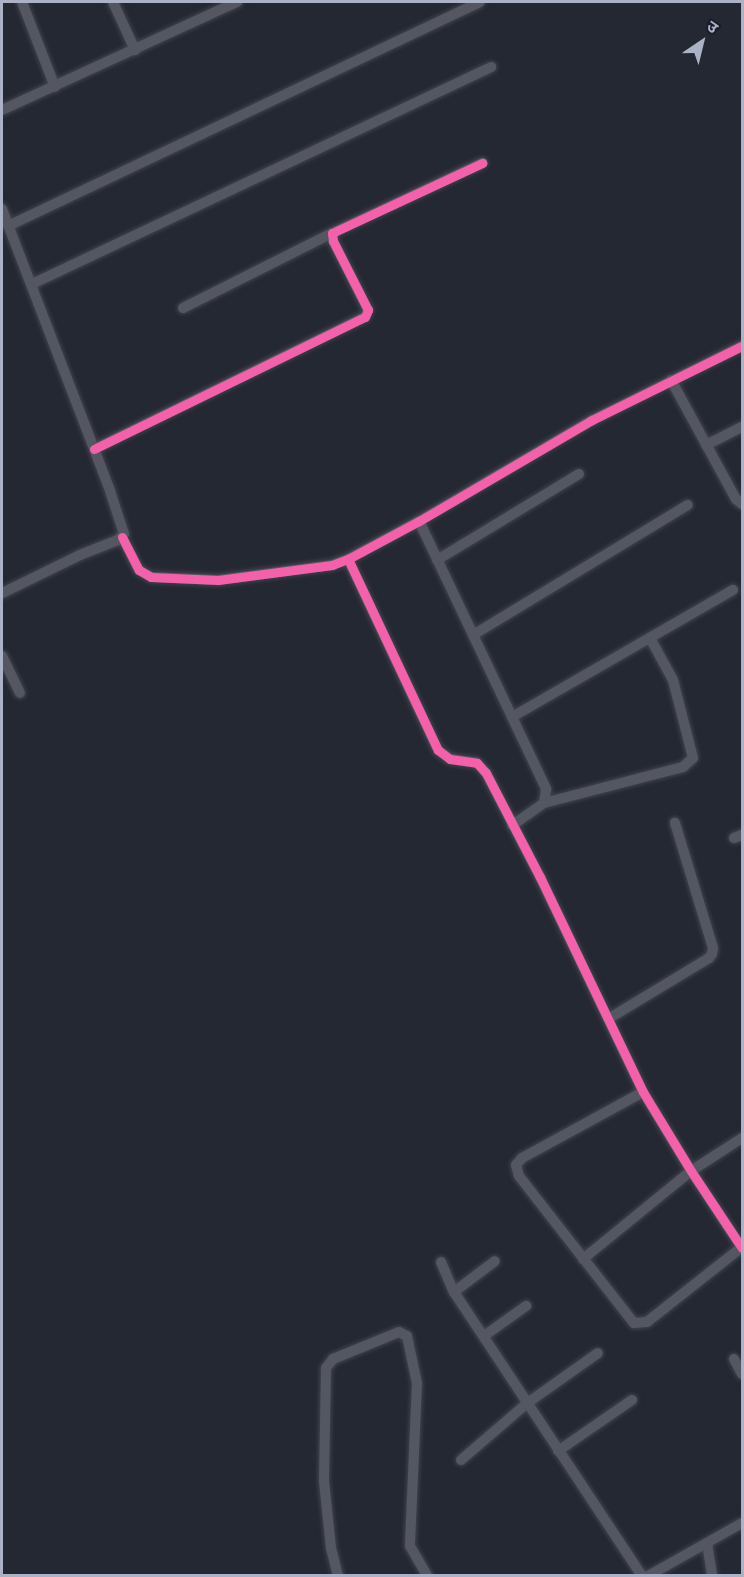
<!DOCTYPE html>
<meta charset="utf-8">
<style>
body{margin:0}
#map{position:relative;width:744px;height:1577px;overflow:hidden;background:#242833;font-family:Helvetica,"Noto Sans Devanagari",sans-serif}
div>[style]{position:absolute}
.roads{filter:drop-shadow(0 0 2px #40434c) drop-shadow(0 0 2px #40434c)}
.minor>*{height:10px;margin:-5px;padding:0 5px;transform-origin:5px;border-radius:5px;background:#545762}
.cycleway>*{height:9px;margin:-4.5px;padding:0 4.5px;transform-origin:4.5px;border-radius:4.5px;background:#f560ab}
span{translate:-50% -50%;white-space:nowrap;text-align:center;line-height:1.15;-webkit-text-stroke:4.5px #181d2d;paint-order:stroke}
.frame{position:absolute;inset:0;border:3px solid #acb2c6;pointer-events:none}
.north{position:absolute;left:672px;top:12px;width:60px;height:60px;-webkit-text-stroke:4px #181d2d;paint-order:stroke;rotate:35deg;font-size:16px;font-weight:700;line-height:24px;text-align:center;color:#acb2c6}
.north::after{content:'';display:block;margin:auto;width:21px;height:27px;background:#acb2c6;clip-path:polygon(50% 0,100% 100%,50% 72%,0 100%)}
</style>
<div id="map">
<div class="roads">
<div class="minor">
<i style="left:22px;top:2px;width:91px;rotate:68.8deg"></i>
<i style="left:113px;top:2px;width:53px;rotate:65.4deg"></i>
<i style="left:2px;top:110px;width:259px;rotate:-24.7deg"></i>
<i style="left:2px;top:209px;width:302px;rotate:69deg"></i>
<i style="left:110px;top:491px;width:45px;rotate:72deg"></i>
<i style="left:124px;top:534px;width:8px;rotate:135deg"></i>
<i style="left:118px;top:540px;width:41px;rotate:158.5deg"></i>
<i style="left:80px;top:555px;width:87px;rotate:154deg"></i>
<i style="left:8px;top:226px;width:522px;rotate:-25.39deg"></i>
<i style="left:32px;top:284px;width:508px;rotate:-25.3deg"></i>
<i style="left:183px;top:308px;width:167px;rotate:-26.7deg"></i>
<i style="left:671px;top:380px;width:136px;rotate:61.4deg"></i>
<i style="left:736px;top:499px;width:8px;rotate:40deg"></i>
<i style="left:706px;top:445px;width:40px;rotate:-26.6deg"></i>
<i style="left:94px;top:449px;width:301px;rotate:-26deg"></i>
<i style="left:365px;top:317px;width:8px;rotate:-67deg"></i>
<i style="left:368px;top:310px;width:77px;rotate:-116.9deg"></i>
<i style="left:333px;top:241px;width:8px;rotate:-97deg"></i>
<i style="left:332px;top:233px;width:166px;rotate:-25deg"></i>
<i style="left:419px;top:521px;width:297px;rotate:64.6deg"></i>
<i style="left:546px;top:789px;width:14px;rotate:98deg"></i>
<i style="left:544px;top:803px;width:39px;rotate:145deg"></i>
<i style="left:122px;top:537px;width:37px;rotate:63deg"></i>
<i style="left:139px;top:570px;width:14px;rotate:30deg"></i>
<i style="left:151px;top:577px;width:67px;rotate:2.6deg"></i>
<i style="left:218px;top:580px;width:115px;rotate:-7.5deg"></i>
<i style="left:332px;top:565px;width:17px;rotate:-21deg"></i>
<i style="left:348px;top:559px;width:81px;rotate:-28.2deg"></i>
<i style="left:419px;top:521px;width:200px;rotate:-30.3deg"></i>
<i style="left:592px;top:420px;width:167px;rotate:-26.3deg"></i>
<i style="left:348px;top:559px;width:211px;rotate:64.8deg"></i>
<i style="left:438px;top:750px;width:15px;rotate:37deg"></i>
<i style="left:450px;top:759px;width:27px;rotate:8deg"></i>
<i style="left:477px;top:763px;width:13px;rotate:48deg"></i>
<i style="left:486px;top:773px;width:117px;rotate:62.6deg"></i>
<i style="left:540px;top:877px;width:238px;rotate:64.4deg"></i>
<i style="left:643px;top:1092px;width:92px;rotate:58.7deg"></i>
<i style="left:691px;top:1171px;width:92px;rotate:56.5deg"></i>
<i style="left:437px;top:560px;width:166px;rotate:-31.2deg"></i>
<i style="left:473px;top:635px;width:251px;rotate:-31.2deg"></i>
<i style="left:2px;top:656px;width:41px;rotate:64.1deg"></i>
<i style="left:512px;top:717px;width:255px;rotate:-29.9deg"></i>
<i style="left:544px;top:803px;width:144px;rotate:-14.5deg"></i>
<i style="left:683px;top:767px;width:13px;rotate:-42deg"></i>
<i style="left:693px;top:758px;width:81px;rotate:-104.4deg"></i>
<i style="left:673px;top:680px;width:48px;rotate:-118.7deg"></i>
<i style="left:734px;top:838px;width:9px;rotate:-21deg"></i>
<i style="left:608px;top:1019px;width:118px;rotate:-31.1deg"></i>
<i style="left:709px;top:958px;width:5px;rotate:-53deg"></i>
<i style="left:712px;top:954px;width:6px;rotate:-81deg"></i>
<i style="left:713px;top:948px;width:131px;rotate:-106.9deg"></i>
<i style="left:643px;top:1092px;width:138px;rotate:151.4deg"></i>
<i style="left:522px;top:1158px;width:9px;rotate:131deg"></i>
<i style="left:516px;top:1165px;width:11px;rotate:75deg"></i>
<i style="left:519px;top:1176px;width:187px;rotate:52deg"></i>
<i style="left:634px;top:1323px;width:13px;rotate:-4deg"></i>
<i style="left:647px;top:1322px;width:121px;rotate:-38.3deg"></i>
<i style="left:583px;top:1259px;width:139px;rotate:-39.2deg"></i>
<i style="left:691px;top:1171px;width:61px;rotate:-32.9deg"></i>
<i style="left:441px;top:1262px;width:33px;rotate:67deg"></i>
<i style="left:454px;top:1292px;width:341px;rotate:56.5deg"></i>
<i style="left:454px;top:1292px;width:51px;rotate:-37.1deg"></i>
<i style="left:484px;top:1336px;width:52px;rotate:-35.5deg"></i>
<i style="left:734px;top:1359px;width:17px;rotate:62deg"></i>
<i style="left:558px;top:1451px;width:90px;rotate:-34.6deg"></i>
<i style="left:461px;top:1460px;width:86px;rotate:-40.7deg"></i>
<i style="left:526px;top:1404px;width:88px;rotate:-35.3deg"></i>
<i style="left:707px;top:1543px;width:33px;rotate:81deg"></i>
<i style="left:338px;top:1576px;width:29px;rotate:-104deg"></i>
<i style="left:331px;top:1548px;width:67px;rotate:-96deg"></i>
<i style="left:324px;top:1481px;width:113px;rotate:-89deg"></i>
<i style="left:326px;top:1368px;width:11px;rotate:-52deg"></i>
<i style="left:333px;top:1359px;width:71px;rotate:-22.2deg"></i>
<i style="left:399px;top:1332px;width:9px;rotate:27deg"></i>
<i style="left:407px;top:1336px;width:48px;rotate:78deg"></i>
<i style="left:417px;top:1383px;width:163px;rotate:92.5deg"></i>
<i style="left:410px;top:1546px;width:34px;rotate:60deg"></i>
<i style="left:648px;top:1576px;width:108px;rotate:-29.4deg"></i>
</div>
</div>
<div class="cycleway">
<i style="left:94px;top:449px;width:301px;rotate:-26deg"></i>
<i style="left:365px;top:317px;width:8px;rotate:-67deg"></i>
<i style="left:368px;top:310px;width:77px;rotate:-116.9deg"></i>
<i style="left:333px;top:241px;width:8px;rotate:-97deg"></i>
<i style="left:332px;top:233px;width:166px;rotate:-25deg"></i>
<i style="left:122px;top:537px;width:37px;rotate:63deg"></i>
<i style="left:139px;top:570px;width:14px;rotate:30deg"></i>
<i style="left:151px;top:577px;width:67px;rotate:2.6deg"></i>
<i style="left:218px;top:580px;width:115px;rotate:-7.5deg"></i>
<i style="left:332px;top:565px;width:17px;rotate:-21deg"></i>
<i style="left:348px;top:559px;width:81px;rotate:-28.2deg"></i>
<i style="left:419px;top:521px;width:200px;rotate:-30.3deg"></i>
<i style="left:592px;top:420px;width:167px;rotate:-26.3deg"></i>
<i style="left:348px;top:559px;width:211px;rotate:64.8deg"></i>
<i style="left:438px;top:750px;width:15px;rotate:37deg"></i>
<i style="left:450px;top:759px;width:27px;rotate:8deg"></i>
<i style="left:477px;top:763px;width:13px;rotate:48deg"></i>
<i style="left:486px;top:773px;width:117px;rotate:62.6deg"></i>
<i style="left:540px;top:877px;width:238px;rotate:64.4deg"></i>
<i style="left:643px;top:1092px;width:92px;rotate:58.7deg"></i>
<i style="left:691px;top:1171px;width:92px;rotate:56.5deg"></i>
</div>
<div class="frame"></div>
<div class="north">उ</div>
</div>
